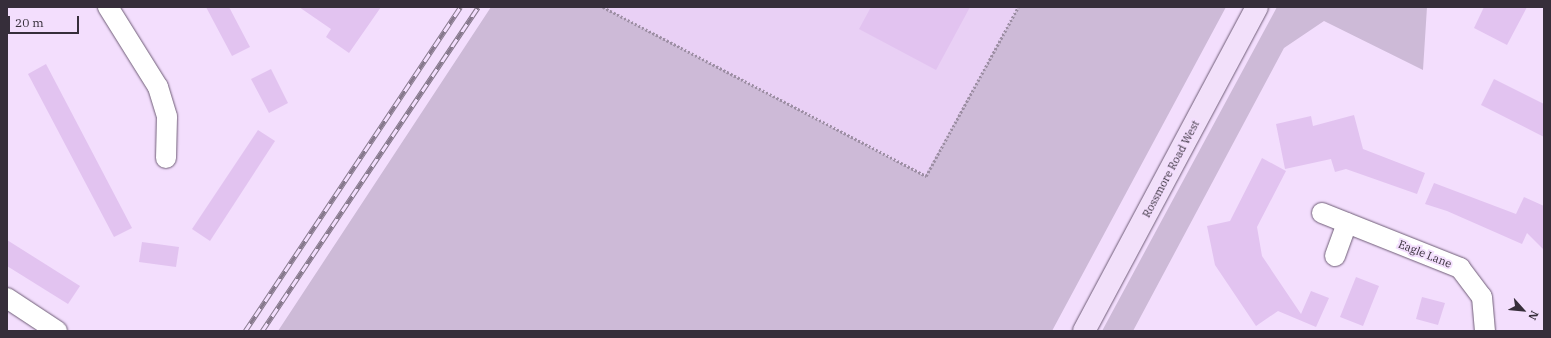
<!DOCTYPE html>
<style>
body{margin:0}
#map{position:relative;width:1551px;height:338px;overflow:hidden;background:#f3defd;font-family:"IBM Plex Serif",serif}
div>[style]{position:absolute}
.built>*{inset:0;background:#e9d0f5}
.green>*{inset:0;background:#cdbad7}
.building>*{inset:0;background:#e2c3f0}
.path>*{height:2.5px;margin-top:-1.25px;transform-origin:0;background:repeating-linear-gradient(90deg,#9d8ea4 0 2px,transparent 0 4px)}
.roads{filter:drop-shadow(0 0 1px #6e5c76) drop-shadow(0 0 1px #6e5c76)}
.street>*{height:20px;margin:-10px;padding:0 10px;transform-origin:10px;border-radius:10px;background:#fff}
.secondary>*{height:22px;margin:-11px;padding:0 11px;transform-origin:11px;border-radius:11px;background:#f2e0fa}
.rail>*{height:4.5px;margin-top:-2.25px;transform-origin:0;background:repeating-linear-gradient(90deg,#f3defd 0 9px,#86788c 0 18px);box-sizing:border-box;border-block:1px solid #86788c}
span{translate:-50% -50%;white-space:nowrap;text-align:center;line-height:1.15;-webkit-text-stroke:4px #f3defd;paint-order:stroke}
.street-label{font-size:11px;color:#362e3a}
.frame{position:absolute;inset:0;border:8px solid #362e3a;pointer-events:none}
.north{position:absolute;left:1503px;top:290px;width:40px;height:40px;-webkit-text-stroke:3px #f3defd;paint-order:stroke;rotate:117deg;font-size:11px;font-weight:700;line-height:16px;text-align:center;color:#362e3a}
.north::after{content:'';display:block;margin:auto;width:14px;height:18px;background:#362e3a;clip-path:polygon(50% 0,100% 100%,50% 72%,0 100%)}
.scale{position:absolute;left:8px;top:16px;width:71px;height:18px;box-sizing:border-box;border:2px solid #362e3a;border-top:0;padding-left:5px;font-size:12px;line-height:14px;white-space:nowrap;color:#362e3a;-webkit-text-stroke:3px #f3defd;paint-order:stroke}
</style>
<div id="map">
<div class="built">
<i style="clip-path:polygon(603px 7px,1018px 7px,926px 176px)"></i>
</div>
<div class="green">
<i style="clip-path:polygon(491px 7px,603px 7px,925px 176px,1018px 7px,1226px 7px,1052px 331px,278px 331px)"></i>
<i style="clip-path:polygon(1277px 7px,1427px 7px,1423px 70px,1324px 21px,1284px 48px,1133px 331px,1102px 331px)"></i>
</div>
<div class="building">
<i style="clip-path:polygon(206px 7px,229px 7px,250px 47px,232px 56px)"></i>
<i style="clip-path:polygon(299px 7px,381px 7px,349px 53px,326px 37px,331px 29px)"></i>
<i style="clip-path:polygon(871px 7px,970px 7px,936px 70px,859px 29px)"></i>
<i style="clip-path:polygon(1484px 7px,1527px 7px,1507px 45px,1474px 28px)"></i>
<i style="clip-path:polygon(46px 64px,132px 228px,114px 237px,28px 74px)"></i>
<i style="clip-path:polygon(271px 69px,288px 103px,269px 113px,251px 79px)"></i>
<i style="clip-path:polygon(1494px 79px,1544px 104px,1544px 137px,1481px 105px)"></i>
<i style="clip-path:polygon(1354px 115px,1363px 149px,1425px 173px,1417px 194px,1346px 169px,1335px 172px,1331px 159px,1285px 169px,1276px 124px,1311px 116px,1313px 126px)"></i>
<i style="clip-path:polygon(258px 130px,275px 141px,210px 241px,192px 229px)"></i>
<i style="clip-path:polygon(1262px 158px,1286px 171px,1257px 227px,1262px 256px,1301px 314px,1311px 291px,1329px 298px,1316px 327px,1278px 311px,1256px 326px,1215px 265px,1207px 226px,1230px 221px)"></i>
<i style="clip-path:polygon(1434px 183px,1516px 214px,1524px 197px,1544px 206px,1544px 250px,1527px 233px,1522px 244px,1447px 211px,1425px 204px)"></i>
<i style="clip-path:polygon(7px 240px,80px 286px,68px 304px,7px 266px)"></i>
<i style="clip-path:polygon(142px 242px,179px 247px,176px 267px,139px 262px)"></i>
<i style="clip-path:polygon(1356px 277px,1379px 286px,1363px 326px,1340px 317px)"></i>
<i style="clip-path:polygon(1422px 297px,1445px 303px,1438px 325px,1416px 319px)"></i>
</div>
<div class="path">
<i style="left:603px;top:7px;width:365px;rotate:27.6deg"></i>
<i style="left:926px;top:176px;width:192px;rotate:-61.4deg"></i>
</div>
<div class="roads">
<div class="street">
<i style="left:108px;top:7px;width:94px;rotate:58deg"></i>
<i style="left:158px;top:87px;width:31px;rotate:73deg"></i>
<i style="left:167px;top:117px;width:41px;rotate:91.4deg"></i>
<i style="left:1322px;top:213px;width:149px;rotate:21.7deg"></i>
<i style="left:1460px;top:268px;width:36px;rotate:53deg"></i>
<i style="left:1482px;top:297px;width:34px;rotate:85deg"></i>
<i style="left:1335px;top:256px;width:35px;rotate:-70deg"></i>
<i style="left:7px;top:298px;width:60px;rotate:33.4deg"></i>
</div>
<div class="secondary">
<i style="left:1084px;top:331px;width:367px;rotate:-61.9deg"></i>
</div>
</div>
<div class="rail">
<i style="left:245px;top:331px;width:389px;rotate:-56.4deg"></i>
<i style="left:262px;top:331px;width:389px;rotate:-56.3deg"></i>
</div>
<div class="street-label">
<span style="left:1171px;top:169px;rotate:-62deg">Rossmore Road West</span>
<span style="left:1425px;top:254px;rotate:22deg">Eagle Lane</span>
</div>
<div class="frame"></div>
<div class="north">N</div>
<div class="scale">20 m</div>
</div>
